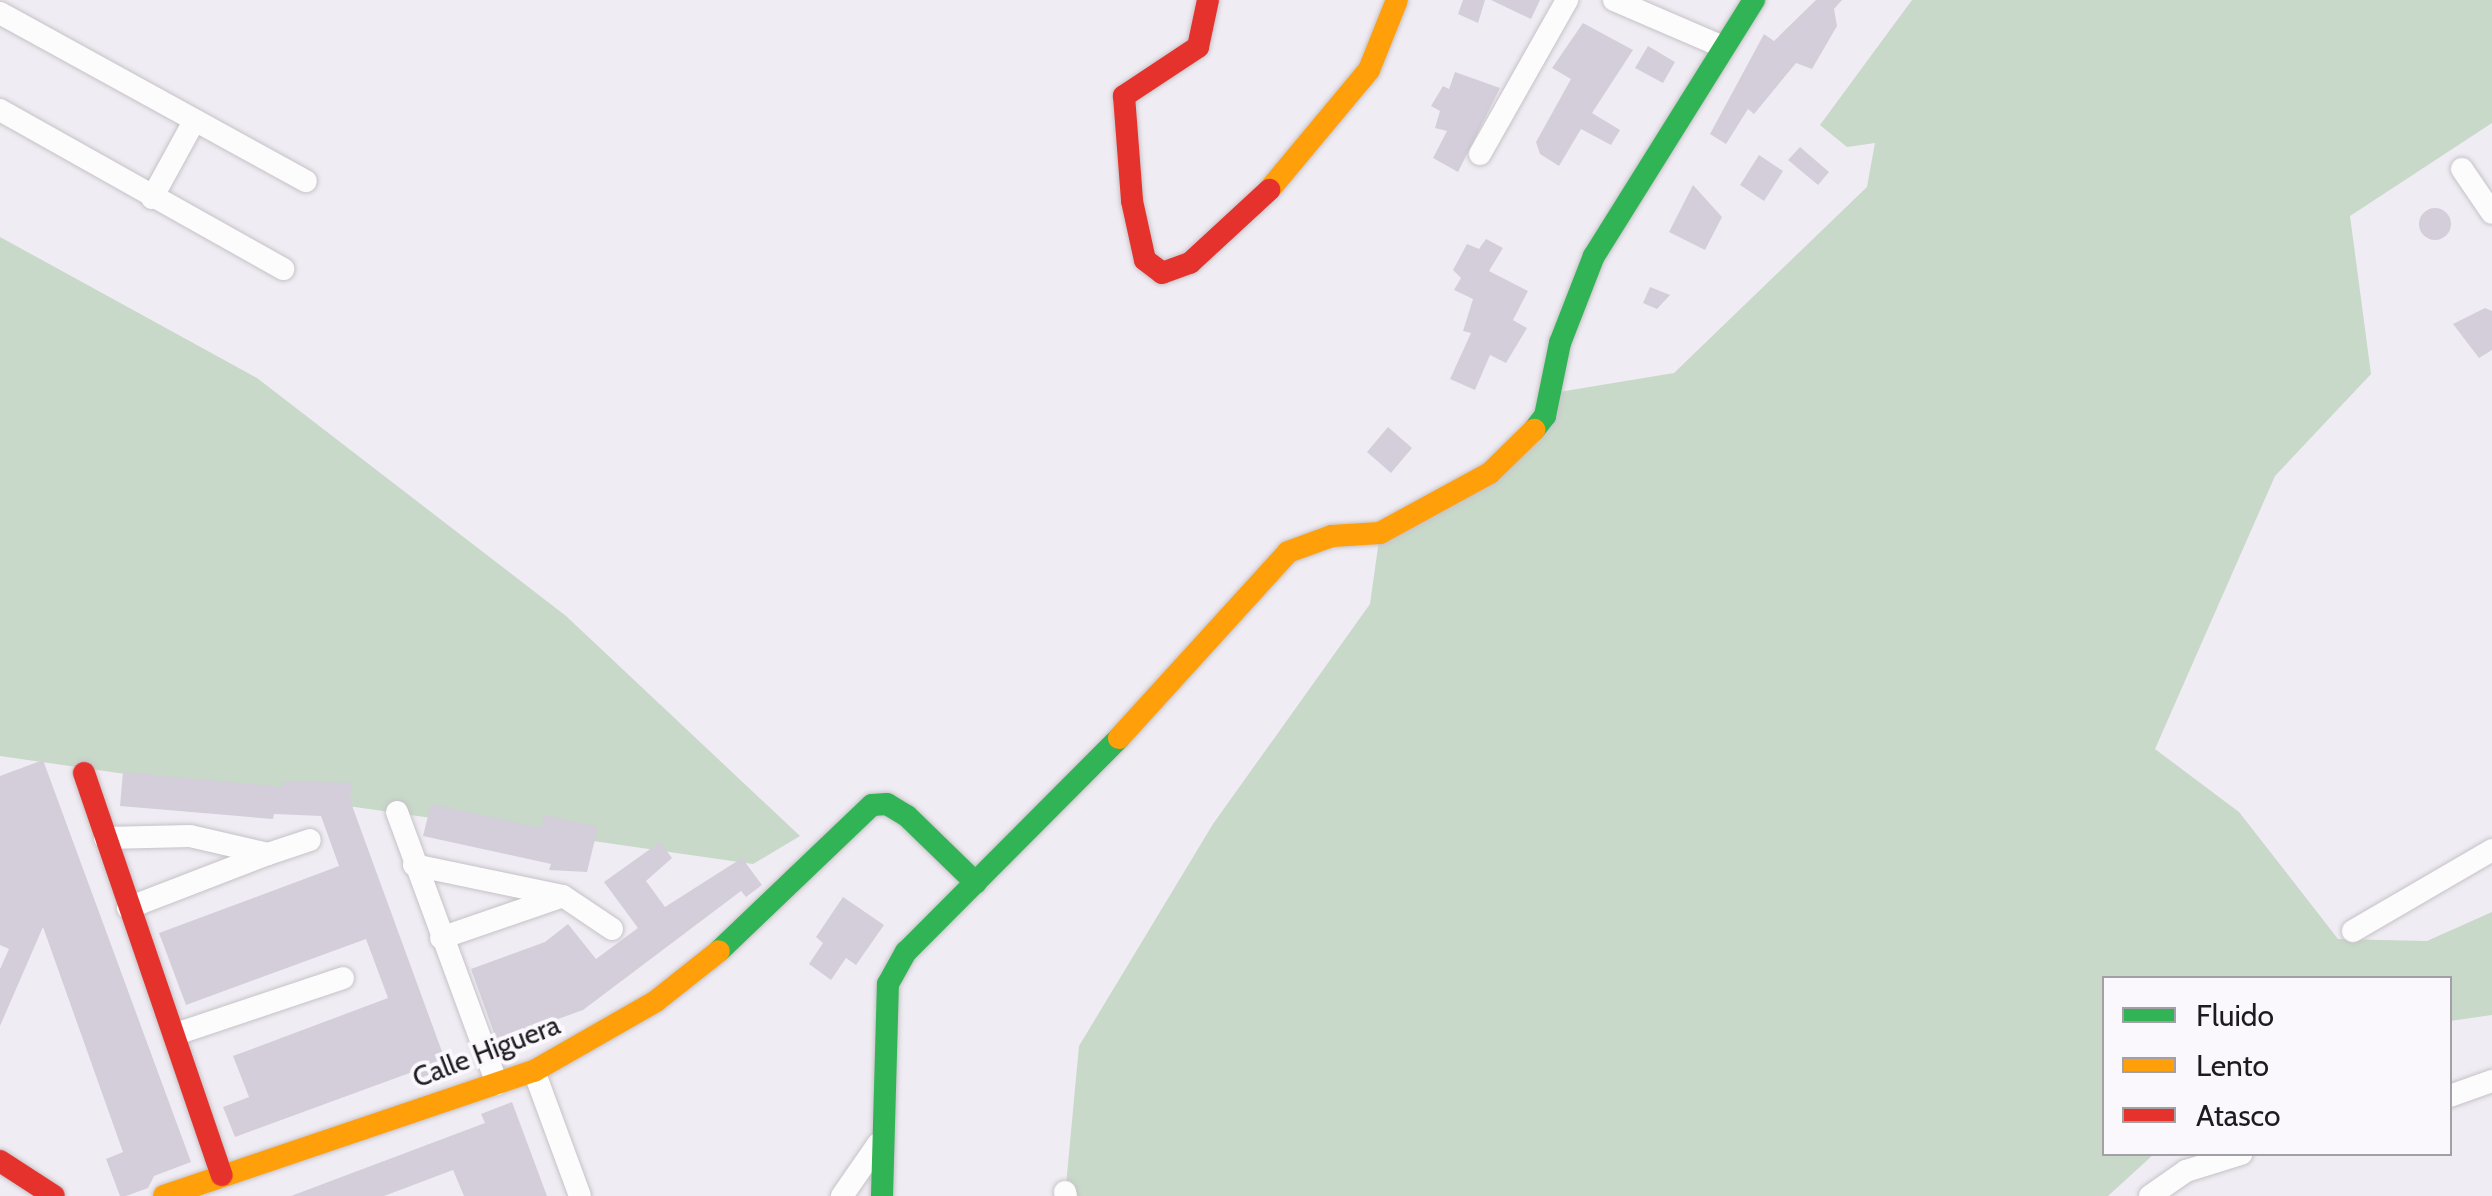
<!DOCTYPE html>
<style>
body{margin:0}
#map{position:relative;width:2492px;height:1196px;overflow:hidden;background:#f0ecf3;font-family:Cabin,sans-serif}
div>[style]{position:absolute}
.green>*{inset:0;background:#c8d8c9}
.building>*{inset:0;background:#d4ceda}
.round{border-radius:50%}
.roads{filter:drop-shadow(0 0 2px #c5c2c7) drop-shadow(0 0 2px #c5c2c7)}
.street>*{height:22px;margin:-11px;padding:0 11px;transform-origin:11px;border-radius:11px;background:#fdfcfd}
.fast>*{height:22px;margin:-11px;padding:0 11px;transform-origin:11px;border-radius:11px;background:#30b455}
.slow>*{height:22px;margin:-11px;padding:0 11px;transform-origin:11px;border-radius:11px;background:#ff9f0a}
.jam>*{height:22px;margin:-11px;padding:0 11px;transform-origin:11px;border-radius:11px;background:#e5322d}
span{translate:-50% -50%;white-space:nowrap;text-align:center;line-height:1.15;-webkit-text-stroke:8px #fbf8fd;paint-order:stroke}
.street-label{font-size:28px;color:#1d1b1f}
.legend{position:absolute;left:2102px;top:976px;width:350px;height:180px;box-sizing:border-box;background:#fbf8fd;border:2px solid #a2a0a4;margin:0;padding:12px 18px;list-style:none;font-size:30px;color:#1d1b1f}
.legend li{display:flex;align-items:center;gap:20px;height:50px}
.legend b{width:50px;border:2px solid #a2a0a4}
</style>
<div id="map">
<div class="green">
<i style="clip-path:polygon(1912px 0,2492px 0,2492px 123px,2350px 216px,2371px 374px,2275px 476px,2155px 749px,2239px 812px,2338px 939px,2427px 941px,2492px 912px,2492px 1015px,2450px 1021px,2450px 978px,2104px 978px,2104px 1154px,2154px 1154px,2108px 1196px,1065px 1196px,1079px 1046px,1213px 824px,1370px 604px,1380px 533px,1490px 473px,1553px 393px,1674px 373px,1867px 187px,1875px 143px,1847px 147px,1820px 125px)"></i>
<i style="clip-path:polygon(0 237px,257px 378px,566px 616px,800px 836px,753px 864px,0 756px)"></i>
</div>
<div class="building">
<i style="clip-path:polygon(1463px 0,1485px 0,1478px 23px,1458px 14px)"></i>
<i style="clip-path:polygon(1491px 0,1540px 0,1531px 19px)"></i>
<i style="clip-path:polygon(1816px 0,1842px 0,1834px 9px,1837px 26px,1812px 69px,1796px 63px,1754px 114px,1748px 109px,1726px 144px,1710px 134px,1764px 34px,1774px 41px)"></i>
<i style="clip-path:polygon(1583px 23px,1633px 50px,1592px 113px,1620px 130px,1611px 145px,1581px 129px,1559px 166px,1540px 154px,1536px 142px,1571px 79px,1552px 68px)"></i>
<i style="clip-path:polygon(1648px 46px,1675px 62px,1663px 83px,1635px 68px)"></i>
<i style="clip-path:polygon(1455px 72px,1500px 88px,1458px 172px,1433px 158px,1447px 131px,1435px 128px,1440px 111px,1431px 106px,1443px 86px,1449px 89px)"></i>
<i style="clip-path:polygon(1800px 147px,1829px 172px,1818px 185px,1788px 160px)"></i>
<i style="clip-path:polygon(1759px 155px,1783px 171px,1764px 201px,1740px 185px)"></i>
<i style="clip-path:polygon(1693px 185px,1722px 217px,1705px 250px,1669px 232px)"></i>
<i class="round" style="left:2419px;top:208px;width:32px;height:32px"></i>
<i style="clip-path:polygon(1486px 239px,1503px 248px,1489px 271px,1528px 291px,1513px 320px,1527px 328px,1506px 363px,1490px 355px,1475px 390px,1450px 379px,1471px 333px,1463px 331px,1473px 299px,1454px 290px,1461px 278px,1453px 270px,1467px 244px,1479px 249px)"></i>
<i style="clip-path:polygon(1650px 287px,1670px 295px,1657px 309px,1643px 303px)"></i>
<i style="clip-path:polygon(2485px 308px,2492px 311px,2492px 350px,2479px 358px,2453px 324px)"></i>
<i style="clip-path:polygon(1388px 427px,1412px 448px,1391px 473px,1367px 452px)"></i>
<i style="clip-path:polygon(43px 760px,191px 1162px,154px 1176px,148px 1188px,126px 1196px,120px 1196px,106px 1159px,123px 1152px,43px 927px,0 1026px,0 969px,9px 949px,0 945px,0 776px)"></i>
<i style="clip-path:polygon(123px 772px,283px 787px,284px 781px,352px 783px,350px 800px,448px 1068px,417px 1079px,415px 1071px,235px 1137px,223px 1107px,249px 1097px,233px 1056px,388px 998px,366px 939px,186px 1005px,159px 933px,339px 866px,321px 816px,274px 814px,273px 819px,120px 806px)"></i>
<i style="clip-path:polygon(431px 804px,541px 828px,544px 815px,598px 827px,587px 872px,549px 870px,551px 864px,423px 836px)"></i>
<i style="clip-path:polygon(660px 842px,672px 858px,646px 881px,665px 907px,742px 858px,762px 885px,746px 897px,741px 891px,583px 1010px,497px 1041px,471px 969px,545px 942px,568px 924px,596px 959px,638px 928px,604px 882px)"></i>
<i style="clip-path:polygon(843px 897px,884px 925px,856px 965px,846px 958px,831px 980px,809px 964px,823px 943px,816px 937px)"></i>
<i style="clip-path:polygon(512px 1102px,547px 1196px,464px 1196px,453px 1170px,384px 1196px,291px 1196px,485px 1123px,481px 1114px)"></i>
</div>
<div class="roads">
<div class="street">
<i style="left:1614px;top:0;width:116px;rotate:23.3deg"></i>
<i style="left:0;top:13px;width:349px;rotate:28.8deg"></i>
<i style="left:0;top:110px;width:325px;rotate:29.3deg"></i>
<i style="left:1480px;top:154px;width:177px;rotate:-60.5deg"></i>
<i style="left:2462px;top:169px;width:53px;rotate:55.7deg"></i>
<i style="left:152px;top:198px;width:85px;rotate:-61.3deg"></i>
<i style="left:397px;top:812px;width:290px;rotate:69.8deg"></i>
<i style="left:105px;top:838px;width:85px;rotate:-1.3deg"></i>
<i style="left:190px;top:836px;width:80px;rotate:13deg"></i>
<i style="left:268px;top:854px;width:44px;rotate:-18.4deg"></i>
<i style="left:414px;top:865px;width:152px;rotate:11.8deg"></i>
<i style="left:563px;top:896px;width:59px;rotate:34deg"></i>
<i style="left:128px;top:908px;width:150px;rotate:-21.1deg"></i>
<i style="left:2353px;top:931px;width:161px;rotate:-30.2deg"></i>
<i style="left:441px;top:938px;width:126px;rotate:-19deg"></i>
<i style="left:176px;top:1034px;width:176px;rotate:-18.5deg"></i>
<i style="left:534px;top:1071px;width:133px;rotate:69.8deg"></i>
<i style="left:2450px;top:1096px;width:45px;rotate:-19.7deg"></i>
<i style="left:1065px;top:1192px;width:4px;rotate:76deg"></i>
<i style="left:842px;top:1196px;width:63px;rotate:-55.3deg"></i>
<i style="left:2150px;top:1196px;width:44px;rotate:-34.8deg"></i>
<i style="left:2186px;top:1171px;width:58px;rotate:-17.2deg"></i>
</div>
<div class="fast">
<i style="left:1534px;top:430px;width:18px;rotate:-52deg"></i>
<i style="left:1545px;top:416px;width:75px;rotate:-78.4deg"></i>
<i style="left:1560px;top:343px;width:93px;rotate:-68.7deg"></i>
<i style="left:1594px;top:256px;width:302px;rotate:-58deg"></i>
<i style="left:719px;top:951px;width:211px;rotate:-43.7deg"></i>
<i style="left:872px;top:805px;width:15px;rotate:-4deg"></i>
<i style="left:887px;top:804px;width:23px;rotate:31deg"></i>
<i style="left:907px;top:816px;width:96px;rotate:44.2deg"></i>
<i style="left:882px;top:1196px;width:212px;rotate:-88.4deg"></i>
<i style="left:888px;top:984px;width:37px;rotate:-61deg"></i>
<i style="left:906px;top:952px;width:302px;rotate:-45.1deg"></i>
</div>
<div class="slow">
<i style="left:1269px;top:190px;width:156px;rotate:-50.2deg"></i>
<i style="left:1369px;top:70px;width:75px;rotate:-68.2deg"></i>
<i style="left:1119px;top:738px;width:251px;rotate:-47.7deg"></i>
<i style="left:1288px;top:552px;width:47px;rotate:-20deg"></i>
<i style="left:1332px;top:536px;width:48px;rotate:-3.6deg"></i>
<i style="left:1380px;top:533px;width:125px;rotate:-28.6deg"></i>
<i style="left:1490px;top:473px;width:62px;rotate:-44.3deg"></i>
<i style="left:164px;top:1196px;width:391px;rotate:-18.7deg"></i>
<i style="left:534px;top:1071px;width:141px;rotate:-29.8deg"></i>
<i style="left:656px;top:1001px;width:80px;rotate:-38.4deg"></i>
</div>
<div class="jam">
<i style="left:1208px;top:0;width:48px;rotate:102deg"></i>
<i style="left:1198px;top:47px;width:89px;rotate:146.5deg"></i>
<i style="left:1124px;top:96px;width:105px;rotate:85.6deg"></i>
<i style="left:1132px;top:201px;width:60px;rotate:77.6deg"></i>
<i style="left:1145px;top:260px;width:21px;rotate:37deg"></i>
<i style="left:1162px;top:273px;width:30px;rotate:-20deg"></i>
<i style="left:1190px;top:263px;width:108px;rotate:-42.7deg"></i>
<i style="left:84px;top:773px;width:425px;rotate:71.1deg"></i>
<i style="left:0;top:1161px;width:64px;rotate:32.9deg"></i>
</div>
</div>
<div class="street-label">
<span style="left:486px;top:1051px;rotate:-21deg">Calle Higuera</span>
</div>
<ul class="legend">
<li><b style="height:12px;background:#30b455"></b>Fluido</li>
<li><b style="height:12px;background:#ff9f0a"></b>Lento</li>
<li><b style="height:12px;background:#e5322d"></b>Atasco</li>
</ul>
</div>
